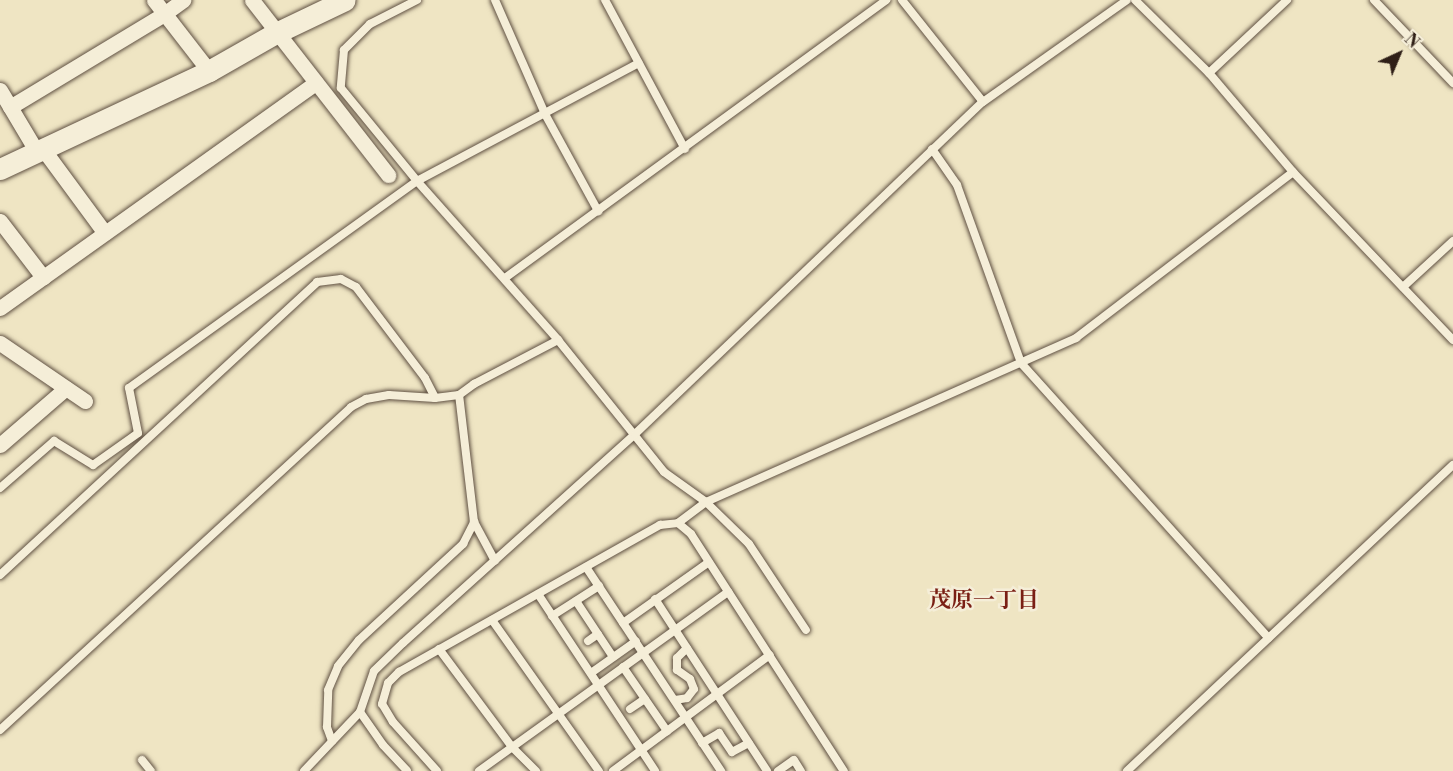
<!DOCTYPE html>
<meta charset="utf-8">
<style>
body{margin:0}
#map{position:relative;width:1453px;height:771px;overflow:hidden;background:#efe5c3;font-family:"Libre Bodoni","Noto Serif JP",serif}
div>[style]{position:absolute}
.roads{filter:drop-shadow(0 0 2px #5f5042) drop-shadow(0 0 2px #5f5042)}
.lane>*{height:8px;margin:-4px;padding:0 4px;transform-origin:4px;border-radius:4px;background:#f5eed8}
.street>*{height:15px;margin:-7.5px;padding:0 7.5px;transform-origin:7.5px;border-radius:7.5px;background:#f5eed8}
.secondary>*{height:21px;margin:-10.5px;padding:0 10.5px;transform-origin:10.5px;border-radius:10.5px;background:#f5eed8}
span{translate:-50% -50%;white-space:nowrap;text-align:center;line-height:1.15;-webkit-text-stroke:5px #f5eed8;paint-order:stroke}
.neighbourhood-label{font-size:22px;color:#7a1f14;font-weight:700}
.north{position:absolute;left:1369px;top:24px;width:60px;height:60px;-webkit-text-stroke:4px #f5eed8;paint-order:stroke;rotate:44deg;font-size:16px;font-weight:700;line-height:24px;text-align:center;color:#2f1f17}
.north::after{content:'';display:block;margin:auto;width:21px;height:27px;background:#2f1f17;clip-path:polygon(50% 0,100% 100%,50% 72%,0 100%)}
</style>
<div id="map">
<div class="roads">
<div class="lane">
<i style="left:417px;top:0;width:53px;rotate:152.9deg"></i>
<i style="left:370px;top:24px;width:37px;rotate:135deg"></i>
<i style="left:344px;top:50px;width:38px;rotate:95deg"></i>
<i style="left:341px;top:88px;width:120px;rotate:50.7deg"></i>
<i style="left:417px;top:181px;width:213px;rotate:48.4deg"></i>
<i style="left:558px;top:340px;width:169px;rotate:51.2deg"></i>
<i style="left:664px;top:472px;width:52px;rotate:35.5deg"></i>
<i style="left:706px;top:502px;width:60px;rotate:44.3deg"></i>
<i style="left:749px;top:544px;width:103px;rotate:56.5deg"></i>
<i style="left:495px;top:0;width:124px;rotate:66.3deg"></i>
<i style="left:545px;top:114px;width:111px;rotate:61.3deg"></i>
<i style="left:605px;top:0;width:169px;rotate:61.8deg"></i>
<i style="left:902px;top:0;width:130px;rotate:51.5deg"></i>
<i style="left:1135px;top:0;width:104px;rotate:44.6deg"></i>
<i style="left:1209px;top:73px;width:130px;rotate:49.7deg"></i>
<i style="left:1293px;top:172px;width:232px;rotate:46.4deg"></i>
<i style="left:1374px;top:0;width:115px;rotate:46.4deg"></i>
<i style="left:1209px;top:73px;width:107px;rotate:-43.1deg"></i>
<i style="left:932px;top:149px;width:44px;rotate:55.2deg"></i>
<i style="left:957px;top:185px;width:189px;rotate:70.2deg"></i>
<i style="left:1021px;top:363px;width:370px;rotate:48deg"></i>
<i style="left:505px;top:278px;width:472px;rotate:-36.1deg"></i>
<i style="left:1403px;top:287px;width:68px;rotate:-42.6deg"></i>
<i style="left:0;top:488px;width:72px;rotate:-41deg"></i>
<i style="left:54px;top:441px;width:46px;rotate:31.6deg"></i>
<i style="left:93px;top:465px;width:55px;rotate:-35.4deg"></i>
<i style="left:138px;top:433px;width:46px;rotate:-101.3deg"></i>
<i style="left:129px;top:388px;width:355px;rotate:-35.7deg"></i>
<i style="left:417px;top:181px;width:251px;rotate:-28deg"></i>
<i style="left:474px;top:522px;width:44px;rotate:61.7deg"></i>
<i style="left:678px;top:523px;width:35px;rotate:-37deg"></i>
<i style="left:706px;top:502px;width:405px;rotate:-23.9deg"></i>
<i style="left:1076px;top:338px;width:273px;rotate:-37.4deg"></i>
<i style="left:586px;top:567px;width:245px;rotate:56.5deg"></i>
<i style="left:0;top:575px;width:432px;rotate:-42.7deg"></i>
<i style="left:317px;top:282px;width:24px;rotate:-7deg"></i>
<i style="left:341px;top:279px;width:17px;rotate:28deg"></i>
<i style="left:356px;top:287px;width:114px;rotate:52.8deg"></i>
<i style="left:425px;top:378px;width:22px;rotate:63deg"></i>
<i style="left:538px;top:594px;width:212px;rotate:56.5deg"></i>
<i style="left:655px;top:599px;width:205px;rotate:56.9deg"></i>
<i style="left:576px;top:601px;width:67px;rotate:56.5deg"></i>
<i style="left:552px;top:616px;width:56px;rotate:-32.6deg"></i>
<i style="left:492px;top:620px;width:185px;rotate:54.7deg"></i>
<i style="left:623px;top:623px;width:105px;rotate:-35.3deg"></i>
<i style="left:588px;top:641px;width:12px;rotate:-35deg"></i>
<i style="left:439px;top:649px;width:122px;rotate:53.3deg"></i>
<i style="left:512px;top:747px;width:34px;rotate:45deg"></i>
<i style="left:623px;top:667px;width:78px;rotate:55.5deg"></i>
<i style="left:591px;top:673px;width:55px;rotate:-35.4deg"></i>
<i style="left:675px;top:700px;width:12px;rotate:-9deg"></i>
<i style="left:687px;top:698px;width:11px;rotate:-52deg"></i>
<i style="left:694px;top:689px;width:11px;rotate:-112deg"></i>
<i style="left:690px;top:679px;width:16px;rotate:-145deg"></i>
<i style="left:677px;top:670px;width:12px;rotate:-90deg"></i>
<i style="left:677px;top:658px;width:14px;rotate:-45deg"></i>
<i style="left:630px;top:709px;width:18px;rotate:-34deg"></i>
<i style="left:360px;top:712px;width:40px;rotate:55.1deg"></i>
<i style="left:383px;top:745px;width:35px;rotate:47deg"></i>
<i style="left:0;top:730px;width:477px;rotate:-42.6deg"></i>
<i style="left:351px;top:407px;width:17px;rotate:-28deg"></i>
<i style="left:366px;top:399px;width:23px;rotate:-10deg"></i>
<i style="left:389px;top:395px;width:46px;rotate:3.7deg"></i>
<i style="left:435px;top:398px;width:24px;rotate:-7deg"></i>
<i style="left:459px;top:395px;width:19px;rotate:-36deg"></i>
<i style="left:474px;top:384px;width:95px;rotate:-27.6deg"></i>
<i style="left:332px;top:741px;width:15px;rotate:-110deg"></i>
<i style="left:327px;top:727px;width:37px;rotate:-88deg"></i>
<i style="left:328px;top:690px;width:26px;rotate:-67deg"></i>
<i style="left:338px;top:666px;width:33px;rotate:-51deg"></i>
<i style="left:359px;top:640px;width:142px;rotate:-42.7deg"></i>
<i style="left:463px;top:544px;width:25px;rotate:-63deg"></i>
<i style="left:474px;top:522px;width:128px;rotate:-96.7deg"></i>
<i style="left:702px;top:743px;width:20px;rotate:-30deg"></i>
<i style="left:719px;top:733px;width:23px;rotate:56deg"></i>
<i style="left:732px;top:752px;width:19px;rotate:-28deg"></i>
<i style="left:142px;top:760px;width:14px;rotate:51deg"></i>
<i style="left:304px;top:771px;width:81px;rotate:-46.5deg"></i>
<i style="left:360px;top:712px;width:43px;rotate:-71.1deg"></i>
<i style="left:374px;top:671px;width:40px;rotate:-44deg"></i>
<i style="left:403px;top:643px;width:312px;rotate:-42deg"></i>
<i style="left:635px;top:434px;width:481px;rotate:-43.7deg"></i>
<i style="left:983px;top:102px;width:176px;rotate:-35.3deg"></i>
<i style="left:437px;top:771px;width:66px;rotate:-131.9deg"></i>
<i style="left:393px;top:722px;width:21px;rotate:-121deg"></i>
<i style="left:382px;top:704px;width:22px;rotate:-74deg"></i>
<i style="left:388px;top:683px;width:16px;rotate:-45deg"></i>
<i style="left:399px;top:672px;width:300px;rotate:-29.4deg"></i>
<i style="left:660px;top:525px;width:18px;rotate:-6deg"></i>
<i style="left:678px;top:523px;width:17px;rotate:40deg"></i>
<i style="left:691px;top:534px;width:282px;rotate:57.2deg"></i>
<i style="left:479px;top:771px;width:307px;rotate:-35.7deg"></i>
<i style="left:613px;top:771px;width:195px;rotate:-36.5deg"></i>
<i style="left:778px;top:771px;width:19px;rotate:-35deg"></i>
<i style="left:794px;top:760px;width:13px;rotate:58deg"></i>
<i style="left:1127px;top:771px;width:447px;rotate:-43.2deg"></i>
</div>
<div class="street">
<i style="left:154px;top:0;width:90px;rotate:52.2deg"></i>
<i style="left:252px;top:0;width:222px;rotate:52.1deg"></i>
<i style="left:0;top:90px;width:72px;rotate:59.2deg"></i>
<i style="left:10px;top:107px;width:180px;rotate:-31.1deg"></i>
<i style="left:164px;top:14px;width:24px;rotate:-36deg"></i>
<i style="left:43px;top:149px;width:104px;rotate:53.6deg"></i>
<i style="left:0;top:221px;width:71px;rotate:52.5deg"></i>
<i style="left:0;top:308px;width:388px;rotate:-35.5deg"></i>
<i style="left:0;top:343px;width:103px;rotate:34.3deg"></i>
<i style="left:0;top:445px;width:87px;rotate:-40.8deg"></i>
</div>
<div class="secondary">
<i style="left:0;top:169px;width:231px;rotate:-25.1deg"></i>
<i style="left:209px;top:71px;width:77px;rotate:-29.6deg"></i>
<i style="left:276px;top:33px;width:76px;rotate:-25.6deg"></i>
</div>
</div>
<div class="neighbourhood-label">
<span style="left:984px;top:601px">茂原一丁目</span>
</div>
<div class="north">N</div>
</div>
